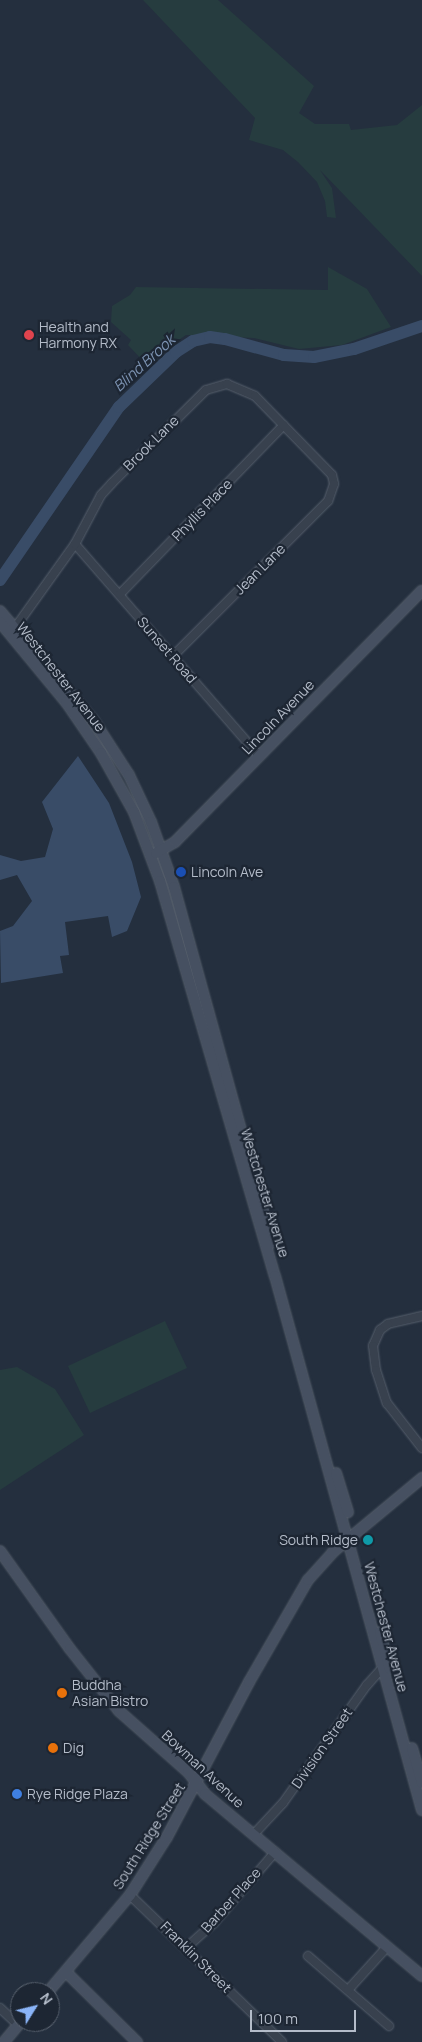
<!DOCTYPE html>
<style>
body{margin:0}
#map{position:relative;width:422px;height:2042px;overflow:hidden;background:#242f3e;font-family:Manrope,sans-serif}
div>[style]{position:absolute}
.green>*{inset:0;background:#263c3f}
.water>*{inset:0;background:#394c67}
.river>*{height:12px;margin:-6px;padding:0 6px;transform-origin:6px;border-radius:6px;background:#394c67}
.roads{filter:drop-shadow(0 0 1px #565f6c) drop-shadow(0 0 1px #565f6c)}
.street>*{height:8px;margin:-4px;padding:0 4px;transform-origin:4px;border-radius:4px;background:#38414e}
.secondary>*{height:10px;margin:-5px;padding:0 5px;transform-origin:5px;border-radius:5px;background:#465061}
.dots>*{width:14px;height:14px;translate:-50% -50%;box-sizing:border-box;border:2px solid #1d2633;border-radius:50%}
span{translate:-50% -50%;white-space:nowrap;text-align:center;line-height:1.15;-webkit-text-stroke:4.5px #1d2633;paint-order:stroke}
.poi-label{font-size:14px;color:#b4bcc9}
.left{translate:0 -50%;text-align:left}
.right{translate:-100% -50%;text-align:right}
.street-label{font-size:14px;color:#b4bcc9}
.water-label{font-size:15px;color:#7c92b1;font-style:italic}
.north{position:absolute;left:10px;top:1982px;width:50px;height:50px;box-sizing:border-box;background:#1d2633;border:1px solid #59626f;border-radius:50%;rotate:54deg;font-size:14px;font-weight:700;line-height:20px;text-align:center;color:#b4bcc9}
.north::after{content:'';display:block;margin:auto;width:18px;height:22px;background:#8ab4f8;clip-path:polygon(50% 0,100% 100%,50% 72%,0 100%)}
.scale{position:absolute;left:250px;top:2010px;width:106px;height:22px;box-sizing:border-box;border:2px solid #b4bcc9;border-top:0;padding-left:6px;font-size:15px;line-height:18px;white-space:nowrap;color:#b4bcc9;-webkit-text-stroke:4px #1d2633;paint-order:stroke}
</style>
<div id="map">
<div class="green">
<i style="clip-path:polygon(143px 0,218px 0,314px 86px,299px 113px,315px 124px,349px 124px,351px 130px,397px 125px,422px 105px,422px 276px,320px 170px,332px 188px,336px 218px,327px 217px,325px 201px,317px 182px,298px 162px,283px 150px,249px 140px,255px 118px)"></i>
<i style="clip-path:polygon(328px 267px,367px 289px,391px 327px,342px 345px,299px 349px,254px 338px,186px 335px,145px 363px,128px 345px,131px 340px,111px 322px,112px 306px,130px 295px,136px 287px,328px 290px)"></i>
<i style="clip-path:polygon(165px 1321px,187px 1368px,90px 1413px,68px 1366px)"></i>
<i style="clip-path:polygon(17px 1367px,55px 1389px,84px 1435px,0 1490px,0 1370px)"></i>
</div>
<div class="water">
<i style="clip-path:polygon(78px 756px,109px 803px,132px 862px,141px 897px,127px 931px,112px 937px,108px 916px,65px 922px,69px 955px,60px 956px,63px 973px,1px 983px,0 931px,13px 926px,32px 901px,17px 875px,0 880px,0 855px,21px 861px,45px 857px,53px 829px,42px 802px)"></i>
</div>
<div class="river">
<i style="left:0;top:580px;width:210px;rotate:-55.5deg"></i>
<i style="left:119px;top:407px;width:79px;rotate:-44deg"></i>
<i style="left:176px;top:352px;width:20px;rotate:-33deg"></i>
<i style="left:193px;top:341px;width:17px;rotate:-13deg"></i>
<i style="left:210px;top:337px;width:15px;rotate:8deg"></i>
<i style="left:225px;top:339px;width:61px;rotate:15.2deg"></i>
<i style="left:284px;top:355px;width:30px;rotate:4deg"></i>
<i style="left:314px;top:357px;width:41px;rotate:-11.3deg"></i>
<i style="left:354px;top:349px;width:72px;rotate:-18.7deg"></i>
</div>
<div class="roads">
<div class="street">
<i style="left:75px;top:544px;width:281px;rotate:49deg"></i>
<i style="left:120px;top:594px;width:235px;rotate:-45.9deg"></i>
<i style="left:12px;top:632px;width:108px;rotate:-54.4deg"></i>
<i style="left:75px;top:544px;width:55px;rotate:-62deg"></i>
<i style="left:101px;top:495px;width:16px;rotate:-47deg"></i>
<i style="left:112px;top:483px;width:132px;rotate:-44.7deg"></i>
<i style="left:206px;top:390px;width:22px;rotate:-16deg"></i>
<i style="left:227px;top:384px;width:30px;rotate:23deg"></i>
<i style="left:255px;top:396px;width:110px;rotate:45.7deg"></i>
<i style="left:332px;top:475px;width:9px;rotate:77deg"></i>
<i style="left:334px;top:484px;width:18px;rotate:109deg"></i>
<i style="left:328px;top:501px;width:219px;rotate:135deg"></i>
<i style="left:422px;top:1316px;width:35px;rotate:167deg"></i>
<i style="left:388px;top:1324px;width:10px;rotate:143deg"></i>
<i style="left:380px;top:1330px;width:17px;rotate:114deg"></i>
<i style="left:373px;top:1346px;width:24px;rotate:83deg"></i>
<i style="left:376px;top:1370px;width:35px;rotate:72deg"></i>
<i style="left:387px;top:1403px;width:57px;rotate:52.1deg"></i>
<i style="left:254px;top:1834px;width:42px;rotate:-46.9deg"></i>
<i style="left:283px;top:1803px;width:145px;rotate:-54.6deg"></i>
<i style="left:367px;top:1685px;width:28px;rotate:-48deg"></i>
<i style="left:130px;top:1895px;width:211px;rotate:44deg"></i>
<i style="left:187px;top:1947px;width:36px;rotate:-42deg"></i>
<i style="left:214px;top:1923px;width:94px;rotate:-49.3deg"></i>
<i style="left:308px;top:1956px;width:107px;rotate:40.8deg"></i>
<i style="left:348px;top:1990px;width:58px;rotate:-47.8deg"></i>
<i style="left:0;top:2008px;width:25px;rotate:43deg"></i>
</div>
<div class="secondary">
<i style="left:0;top:611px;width:145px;rotate:49.5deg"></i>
<i style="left:94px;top:721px;width:64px;rotate:57.1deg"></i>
<i style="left:129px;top:775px;width:52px;rotate:64.9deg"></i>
<i style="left:151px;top:822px;width:69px;rotate:70.5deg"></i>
<i style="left:174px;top:887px;width:369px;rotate:74.6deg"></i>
<i style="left:0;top:622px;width:104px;rotate:50.5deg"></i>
<i style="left:66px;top:702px;width:62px;rotate:55.5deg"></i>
<i style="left:101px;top:753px;width:68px;rotate:60.8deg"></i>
<i style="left:134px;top:812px;width:74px;rotate:69.4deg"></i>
<i style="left:160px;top:881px;width:411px;rotate:73.8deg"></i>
<i style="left:275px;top:1276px;width:554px;rotate:74.61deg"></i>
<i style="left:156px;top:853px;width:22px;rotate:-30deg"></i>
<i style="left:175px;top:842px;width:352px;rotate:-45.5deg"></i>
<i style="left:336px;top:1473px;width:41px;rotate:72.9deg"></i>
<i style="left:0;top:1551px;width:120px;rotate:54.5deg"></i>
<i style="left:70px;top:1649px;width:79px;rotate:51.7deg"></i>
<i style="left:119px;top:1711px;width:92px;rotate:41.5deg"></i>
<i style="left:188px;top:1772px;width:28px;rotate:52deg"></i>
<i style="left:205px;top:1794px;width:283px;rotate:40deg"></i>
<i style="left:380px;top:1632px;width:38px;rotate:75deg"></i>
<i style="left:412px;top:1748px;width:36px;rotate:74deg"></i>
<i style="left:66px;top:1972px;width:100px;rotate:44.6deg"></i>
<i style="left:48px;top:1992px;width:127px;rotate:-49.8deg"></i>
<i style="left:130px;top:1895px;width:69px;rotate:-57.5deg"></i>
<i style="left:167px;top:1837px;width:175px;rotate:-62.1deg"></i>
<i style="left:249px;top:1682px;width:118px;rotate:-60deg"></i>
<i style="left:308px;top:1580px;width:38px;rotate:-48deg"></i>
<i style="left:333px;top:1552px;width:116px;rotate:-39.7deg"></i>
<i style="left:4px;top:2042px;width:26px;rotate:-50deg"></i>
</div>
</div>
<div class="dots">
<i style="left:29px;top:335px;background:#e0444e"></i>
<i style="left:181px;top:872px;background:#1a4fb4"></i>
<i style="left:368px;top:1540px;background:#0f9aa8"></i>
<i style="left:62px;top:1693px;background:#e8710a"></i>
<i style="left:53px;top:1748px;background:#e8710a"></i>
<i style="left:17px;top:1794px;background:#3f7fe0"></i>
</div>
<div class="poi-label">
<span class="left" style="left:39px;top:335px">Health and<br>Harmony RX</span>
<span class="left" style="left:191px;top:872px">Lincoln Ave</span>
<span class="right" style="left:358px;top:1540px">South Ridge</span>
<span class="left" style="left:72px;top:1693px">Buddha<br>Asian Bistro</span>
<span class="left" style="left:63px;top:1748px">Dig</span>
<span class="left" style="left:27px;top:1794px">Rye Ridge Plaza</span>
</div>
<div class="street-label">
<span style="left:151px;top:443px;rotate:-45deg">Brook Lane</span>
<span style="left:202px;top:510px;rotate:-46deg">Phyllis Place</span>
<span style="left:260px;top:569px;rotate:-45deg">Jean Lane</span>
<span style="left:167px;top:650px;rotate:49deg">Sunset Road</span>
<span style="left:61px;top:677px;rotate:52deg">Westchester Avenue</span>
<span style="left:278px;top:717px;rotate:-46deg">Lincoln Avenue</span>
<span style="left:265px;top:1193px;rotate:73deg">Westchester Avenue</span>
<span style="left:386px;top:1627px;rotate:75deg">Westchester Avenue</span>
<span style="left:322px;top:1748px;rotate:-55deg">Division Street</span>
<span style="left:203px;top:1769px;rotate:43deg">Bowman Avenue</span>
<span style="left:149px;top:1836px;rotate:-58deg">South Ridge Street</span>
<span style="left:231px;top:1900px;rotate:-48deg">Barber Place</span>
<span style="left:196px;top:1957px;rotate:45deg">Franklin Street</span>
</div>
<div class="water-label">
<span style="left:144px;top:363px;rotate:-42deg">Blind Brook</span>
</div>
<div class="north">N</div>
<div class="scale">100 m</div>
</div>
